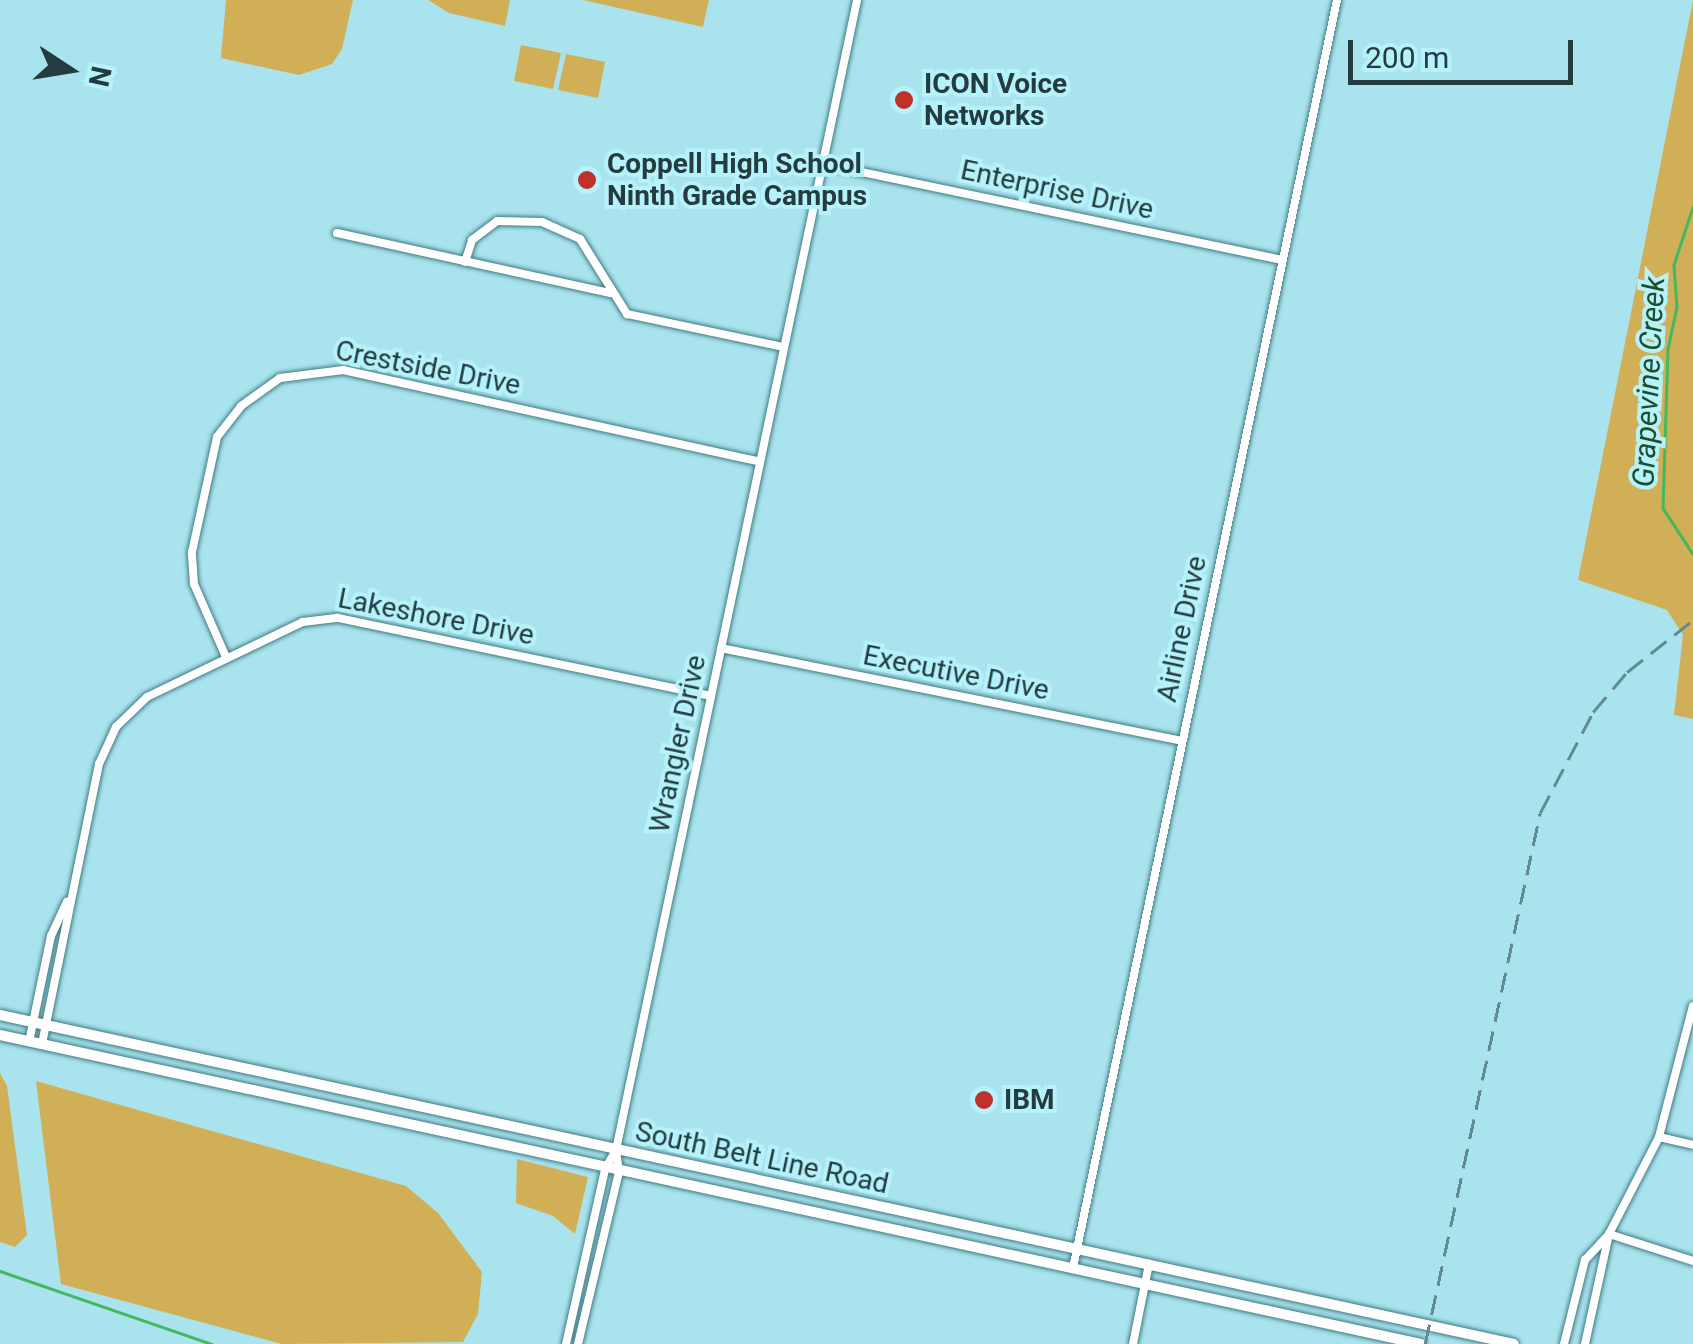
<!DOCTYPE html>
<style>
body{margin:0}
#map{position:relative;width:1693px;height:1344px;overflow:hidden;background:#a9e4ee;font-family:Roboto,sans-serif}
div>[style]{position:absolute}
.green>*{inset:0;background:#d1af57}
.stream>*{height:2.5px;margin:-1.25px;padding:0 1.25px;transform-origin:1.25px;border-radius:1.25px;background:#45b75f}
.roads{filter:drop-shadow(0 0 2px #417b83) drop-shadow(0 0 2px #417b83)}
.minor>*{height:8px;margin:-4px;padding:0 4px;transform-origin:4px;border-radius:4px;background:#fff}
.major>*{height:10px;margin:-5px;padding:0 5px;transform-origin:5px;border-radius:5px;background:#fff}
.rail>*{height:2.5px;margin-top:-1.25px;transform-origin:0;background:repeating-linear-gradient(90deg,#628b91 0 20px,transparent 0 30px)}
.dots>*{width:28px;height:28px;translate:-50% -50%;box-sizing:border-box;border:5px solid #b6f2fb;border-radius:50%}
span{translate:-50% -50%;white-space:nowrap;text-align:center;line-height:1.15;-webkit-text-stroke:8px #b6f2fb;paint-order:stroke}
.poi-label{font-size:28px;color:#243c3f;font-weight:700}
.left{translate:0 -50%;text-align:left}
.street-label{font-size:28px;color:#243c3f}
.water-label{font-size:30px;color:#214d29;font-style:italic}
.north{position:absolute;left:20px;top:20px;width:100px;height:100px;-webkit-text-stroke:8px #b6f2fb;paint-order:stroke;rotate:102deg;font-size:28px;font-weight:700;line-height:40px;text-align:center;color:#243c3f}
.north::after{content:'';display:block;margin:auto;width:35px;height:45px;background:#243c3f;clip-path:polygon(50% 0,100% 100%,50% 72%,0 100%)}
.scale{position:absolute;left:1348px;top:40px;width:225px;height:45px;box-sizing:border-box;border:5px solid #243c3f;border-top:0;padding-left:12px;font-size:30px;line-height:35px;white-space:nowrap;color:#243c3f;-webkit-text-stroke:8px #b6f2fb;paint-order:stroke}
</style>
<div id="map">
<div class="green">
<i style="clip-path:polygon(226px 0,353px 0,342px 49px,332px 64px,299px 75px,221px 58px)"></i>
<i style="clip-path:polygon(428px 0,510px 0,505px 26px,449px 13px)"></i>
<i style="clip-path:polygon(583px 0,709px 0,703px 27px)"></i>
<i style="clip-path:polygon(1693px 0,1693px 719px,1674px 715px,1683px 635px,1667px 610px,1578px 580px)"></i>
<i style="clip-path:polygon(521px 45px,561px 53px,553px 89px,514px 81px)"></i>
<i style="clip-path:polygon(566px 54px,605px 62px,598px 98px,558px 90px)"></i>
<i style="clip-path:polygon(0 1073px,7px 1086px,27px 1235px,15px 1247px,0 1242px)"></i>
<i style="clip-path:polygon(36px 1081px,406px 1186px,438px 1213px,482px 1272px,478px 1314px,463px 1342px,282px 1344px,61px 1284px)"></i>
<i style="clip-path:polygon(517px 1159px,588px 1177px,575px 1234px,553px 1216px,516px 1203px)"></i>
</div>
<div class="stream">
<i style="left:1693px;top:207px;width:61px;rotate:108.1deg"></i>
<i style="left:1674px;top:265px;width:42px;rotate:85.9deg"></i>
<i style="left:1677px;top:307px;width:43px;rotate:102.1deg"></i>
<i style="left:1668px;top:349px;width:159px;rotate:91.8deg"></i>
<i style="left:1663px;top:508px;width:55px;rotate:56.9deg"></i>
<i style="left:0;top:1271px;width:224px;rotate:19deg"></i>
</div>
<div class="roads">
<div class="minor">
<i style="left:823px;top:164px;width:469px;rotate:11.8deg"></i>
<i style="left:337px;top:233px;width:280px;rotate:12.4deg"></i>
<i style="left:465px;top:262px;width:23px;rotate:-72deg"></i>
<i style="left:472px;top:240px;width:31px;rotate:-37deg"></i>
<i style="left:497px;top:221px;width:45px;rotate:1.3deg"></i>
<i style="left:542px;top:222px;width:42px;rotate:24.1deg"></i>
<i style="left:580px;top:239px;width:89px;rotate:57.9deg"></i>
<i style="left:627px;top:314px;width:160px;rotate:11.9deg"></i>
<i style="left:721px;top:648px;width:470px;rotate:11.4deg"></i>
<i style="left:226px;top:657px;width:80px;rotate:-113.7deg"></i>
<i style="left:194px;top:584px;width:32px;rotate:-94deg"></i>
<i style="left:192px;top:552px;width:118px;rotate:-77.7deg"></i>
<i style="left:217px;top:437px;width:39px;rotate:-52deg"></i>
<i style="left:241px;top:406px;width:48px;rotate:-35.7deg"></i>
<i style="left:280px;top:378px;width:64px;rotate:-7.2deg"></i>
<i style="left:343px;top:370px;width:427px;rotate:12.4deg"></i>
<i style="left:29px;top:1042px;width:108px;rotate:-78.3deg"></i>
<i style="left:51px;top:936px;width:38px;rotate:-65deg"></i>
<i style="left:42px;top:1044px;width:286px;rotate:-78.5deg"></i>
<i style="left:99px;top:764px;width:41px;rotate:-65.3deg"></i>
<i style="left:116px;top:727px;width:43px;rotate:-44.1deg"></i>
<i style="left:147px;top:697px;width:173px;rotate:-25.7deg"></i>
<i style="left:303px;top:622px;width:35px;rotate:-7deg"></i>
<i style="left:338px;top:618px;width:381px;rotate:11.8deg"></i>
<i style="left:1659px;top:1137px;width:35px;rotate:13deg"></i>
<i style="left:1609px;top:1234px;width:88px;rotate:17.8deg"></i>
<i style="left:1073px;top:1268px;width:1295px;rotate:-78.24deg"></i>
<i style="left:566px;top:1344px;width:179px;rotate:-77.4deg"></i>
<i style="left:605px;top:1169px;width:22px;rotate:-60deg"></i>
<i style="left:616px;top:1150px;width:1175px;rotate:-78.16deg"></i>
<i style="left:578px;top:1344px;width:177px;rotate:-76.6deg"></i>
<i style="left:619px;top:1172px;width:22px;rotate:-98deg"></i>
<i style="left:1133px;top:1344px;width:82px;rotate:-78.7deg"></i>
<i style="left:1564px;top:1344px;width:87px;rotate:-76deg"></i>
<i style="left:1585px;top:1260px;width:35px;rotate:-47deg"></i>
<i style="left:1585px;top:1344px;width:113px;rotate:-77.7deg"></i>
<i style="left:1609px;top:1234px;width:109px;rotate:-62.7deg"></i>
<i style="left:1659px;top:1137px;width:135px;rotate:-75.5deg"></i>
</div>
<div class="major">
<i style="left:0;top:1015px;width:1549px;rotate:12.26deg"></i>
<i style="left:0;top:1035px;width:1454px;rotate:12.27deg"></i>
</div>
</div>
<div class="rail">
<i style="left:1425px;top:1344px;width:543px;rotate:-77.78deg"></i>
<i style="left:1540px;top:813px;width:114px;rotate:-62.3deg"></i>
<i style="left:1593px;top:712px;width:52px;rotate:-49.6deg"></i>
<i style="left:1627px;top:672px;width:84px;rotate:-38.2deg"></i>
</div>
<div class="dots">
<i style="left:904px;top:100px;background:#bf3129"></i>
<i style="left:587px;top:180px;background:#bf3129"></i>
<i style="left:984px;top:1100px;background:#bf3129"></i>
</div>
<div class="poi-label">
<span class="left" style="left:924px;top:100px">ICON Voice<br>Networks</span>
<span class="left" style="left:607px;top:180px">Coppell High School<br>Ninth Grade Campus</span>
<span class="left" style="left:1004px;top:1100px">IBM</span>
</div>
<div class="street-label">
<span style="left:1057px;top:190px;rotate:12deg">Enterprise Drive</span>
<span style="left:428px;top:368px;rotate:11deg">Crestside Drive</span>
<span style="left:436px;top:617px;rotate:11deg">Lakeshore Drive</span>
<span style="left:1182px;top:629px;rotate:-78deg">Airline Drive</span>
<span style="left:956px;top:673px;rotate:11deg">Executive Drive</span>
<span style="left:678px;top:744px;rotate:-78deg">Wrangler Drive</span>
<span style="left:762px;top:1158px;rotate:12deg">South Belt Line Road</span>
</div>
<div class="water-label">
<span style="left:1649px;top:382px;rotate:-87deg">Grapevine Creek</span>
</div>
<div class="north">N</div>
<div class="scale">200 m</div>
</div>
